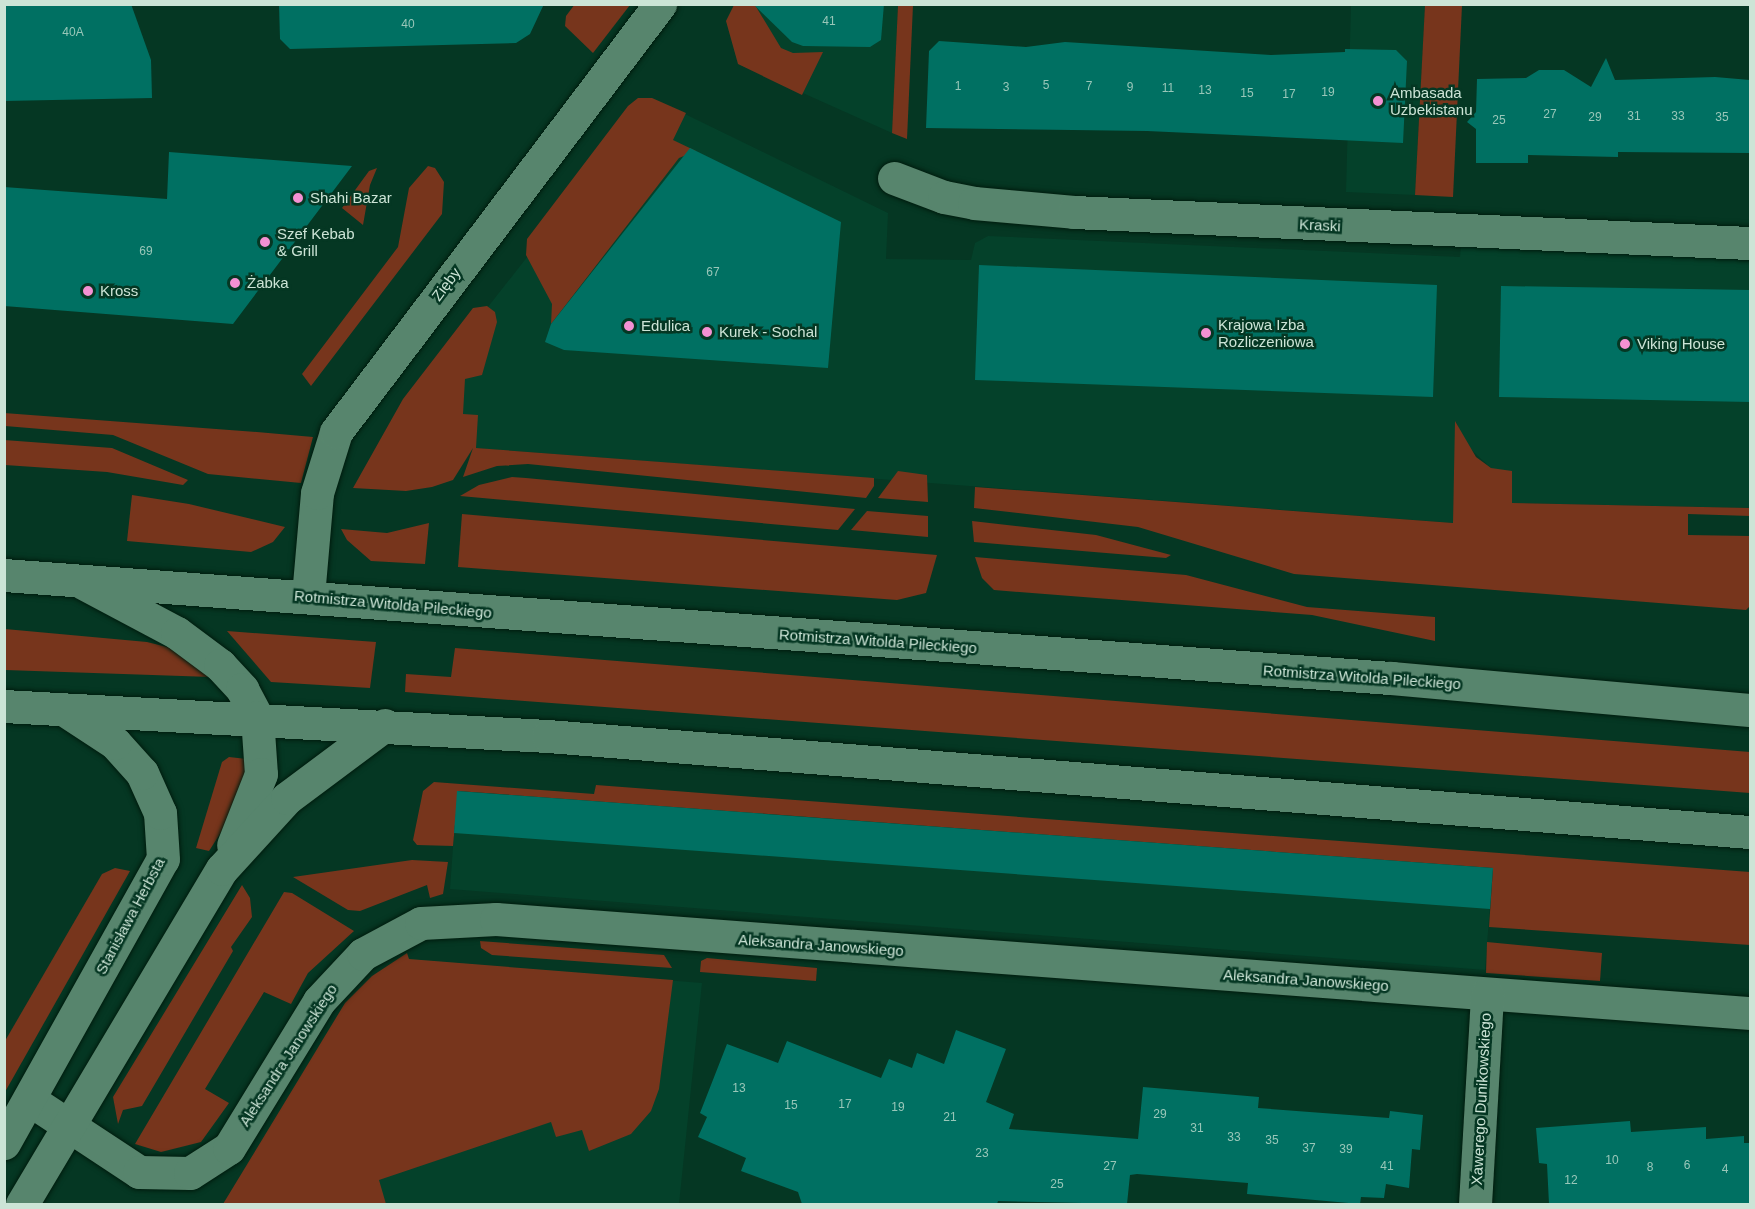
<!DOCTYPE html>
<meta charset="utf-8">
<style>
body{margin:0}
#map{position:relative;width:1755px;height:1209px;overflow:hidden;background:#053723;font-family:Helvetica,sans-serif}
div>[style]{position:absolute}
.built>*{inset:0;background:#04412a}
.green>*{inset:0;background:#77351c}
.building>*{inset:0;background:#007062}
.roads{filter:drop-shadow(0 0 2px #001c0e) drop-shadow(0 0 2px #001c0e)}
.minor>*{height:33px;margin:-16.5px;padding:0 16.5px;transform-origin:16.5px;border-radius:16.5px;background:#57856d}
.tertiary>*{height:33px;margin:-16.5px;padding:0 16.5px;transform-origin:16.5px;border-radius:16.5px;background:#57856d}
.secondary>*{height:33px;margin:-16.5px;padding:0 16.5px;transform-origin:16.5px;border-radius:16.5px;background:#57856d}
.dots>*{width:16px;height:16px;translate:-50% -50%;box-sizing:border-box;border:3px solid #053723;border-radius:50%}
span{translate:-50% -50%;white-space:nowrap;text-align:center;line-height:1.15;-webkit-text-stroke:5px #053723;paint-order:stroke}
.number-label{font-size:12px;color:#99c7b9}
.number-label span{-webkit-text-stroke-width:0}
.poi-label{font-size:15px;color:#cce4d6}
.left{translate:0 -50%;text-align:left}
.street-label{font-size:15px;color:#cce4d6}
.frame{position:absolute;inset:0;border:6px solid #cce4d6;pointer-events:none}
</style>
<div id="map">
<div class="built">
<i style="clip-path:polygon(734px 5px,898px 5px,892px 133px,738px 64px,726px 21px)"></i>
<i style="clip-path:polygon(1351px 5px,1425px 5px,1415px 195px,1346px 192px)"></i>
<i style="clip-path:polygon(652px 98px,888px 213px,886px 259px,971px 260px,975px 243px,988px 236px,1460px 257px,1461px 246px,1750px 258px,1750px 508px,1512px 503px,1491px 468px,1465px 444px,1456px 422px,1453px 523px,475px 448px,418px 396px)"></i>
<i style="clip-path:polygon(457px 791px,1493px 868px,1485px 970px,450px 889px)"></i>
<i style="clip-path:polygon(408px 959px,702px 983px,679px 1204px,239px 1204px)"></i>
</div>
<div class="green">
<i style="clip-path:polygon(575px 4px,630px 4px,630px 5px,593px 53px,565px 26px,566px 16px)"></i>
<i style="clip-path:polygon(734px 5px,755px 5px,781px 48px,793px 53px,823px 52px,802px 95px,738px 64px,726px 21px)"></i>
<i style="clip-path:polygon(898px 5px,913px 5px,907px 139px,892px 133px)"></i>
<i style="clip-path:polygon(1425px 5px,1462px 5px,1453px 197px,1415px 195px)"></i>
<i style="clip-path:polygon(638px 98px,652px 98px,686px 113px,673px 140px,696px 151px,679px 158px,551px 324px,552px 304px,526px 255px,527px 239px,628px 106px)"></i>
<i style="clip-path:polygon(428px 166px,435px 168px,444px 182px,442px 214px,311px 386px,302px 374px,398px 247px,409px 188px)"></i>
<i style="clip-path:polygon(377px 168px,370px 185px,363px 225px,342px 208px,369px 171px)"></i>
<i style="clip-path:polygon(487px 306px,495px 312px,497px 322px,482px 375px,465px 379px,463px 414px,478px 415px,476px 448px,874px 478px,874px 486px,866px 498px,528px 464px,497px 466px,463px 477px,473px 448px,453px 480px,432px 487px,406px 491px,353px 488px,403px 399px,473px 308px)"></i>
<i style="clip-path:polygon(4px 413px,257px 432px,313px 437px,301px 483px,208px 474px,113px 435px,5px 426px)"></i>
<i style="clip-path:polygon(1455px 421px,1476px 457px,1491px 468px,1512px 471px,1512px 503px,1750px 508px,1750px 516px,1688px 514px,1688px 535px,1750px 536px,1750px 606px,1746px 610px,1294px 574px,1138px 527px,974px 508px,975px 487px,1453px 523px)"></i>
<i style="clip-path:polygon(4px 440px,112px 448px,188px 480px,183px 485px,107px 472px,5px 465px)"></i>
<i style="clip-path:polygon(898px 471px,927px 475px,928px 502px,878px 498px)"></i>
<i style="clip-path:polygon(512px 477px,526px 478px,855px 509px,838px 530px,460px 496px,479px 485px)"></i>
<i style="clip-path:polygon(132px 495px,189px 504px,285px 527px,273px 542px,251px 552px,127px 541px)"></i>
<i style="clip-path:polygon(867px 511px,928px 516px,928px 537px,851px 530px)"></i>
<i style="clip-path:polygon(462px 514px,937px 555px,926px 593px,897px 600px,458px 567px)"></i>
<i style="clip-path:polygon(972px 521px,1096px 535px,1171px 555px,1166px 558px,974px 542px)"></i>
<i style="clip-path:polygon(429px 523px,425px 564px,371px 561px,347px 540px,341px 529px,387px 533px)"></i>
<i style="clip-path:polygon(975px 557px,1186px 575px,1307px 607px,1435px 617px,1435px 641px,1312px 615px,994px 590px,982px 578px)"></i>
<i style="clip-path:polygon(5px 629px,147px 642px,175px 649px,211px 677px,5px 670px)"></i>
<i style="clip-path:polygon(227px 631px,376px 642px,370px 688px,271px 682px)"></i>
<i style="clip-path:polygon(455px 648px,1750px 752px,1750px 793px,405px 692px,406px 674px,451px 677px)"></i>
<i style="clip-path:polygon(229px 757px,247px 759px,250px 787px,209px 851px,196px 848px,222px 762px)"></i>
<i style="clip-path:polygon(434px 782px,594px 794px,596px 785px,1750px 872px,1750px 945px,1489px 927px,1493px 868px,458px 791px,453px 846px,417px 845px,413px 840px,423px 791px)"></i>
<i style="clip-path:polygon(412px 860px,448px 862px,443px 894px,430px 898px,427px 885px,360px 911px,348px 910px,293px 877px)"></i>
<i style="clip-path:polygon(115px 868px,130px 871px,5px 1092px,5px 1041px,102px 874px)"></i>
<i style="clip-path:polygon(242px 885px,250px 898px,252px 917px,231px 947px,233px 951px,142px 1106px,123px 1110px,118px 1124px,113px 1097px)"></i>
<i style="clip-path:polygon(284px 892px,292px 893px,354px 931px,308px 973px,291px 1004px,264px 992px,205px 1089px,229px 1103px,201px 1142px,161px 1152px,135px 1144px)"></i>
<i style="clip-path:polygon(480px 941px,664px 955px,672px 968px,492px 955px,481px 948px)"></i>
<i style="clip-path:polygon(1487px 942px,1602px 953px,1600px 981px,1486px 973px)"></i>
<i style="clip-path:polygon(407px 953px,409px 959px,673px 980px,659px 1089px,651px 1111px,631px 1134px,589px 1151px,582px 1130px,556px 1137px,551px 1122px,379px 1180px,386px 1204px,223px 1204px,345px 1003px,372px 976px)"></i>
<i style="clip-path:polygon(707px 958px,817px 968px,816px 981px,700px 972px,701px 961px)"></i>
</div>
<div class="building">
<i style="clip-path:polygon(41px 4px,131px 4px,151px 60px,152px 98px,4px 101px,4px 5px)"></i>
<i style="clip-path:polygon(279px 4px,544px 4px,530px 34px,516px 43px,290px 49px,280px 39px)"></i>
<i style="clip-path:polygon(753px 4px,884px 4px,881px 40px,870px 47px,803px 46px,792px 42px)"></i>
<i style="clip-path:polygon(939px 41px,1026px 47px,1065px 42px,1271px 55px,1345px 52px,1345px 49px,1396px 50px,1407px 61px,1403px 143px,1147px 131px,926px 128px,929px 51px)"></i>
<i style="clip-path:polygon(1606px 58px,1615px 80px,1715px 77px,1750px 80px,1750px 153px,1618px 152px,1618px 157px,1528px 155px,1528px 163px,1476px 163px,1476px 129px,1467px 122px,1476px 112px,1477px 79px,1526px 78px,1539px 70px,1564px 70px,1591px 87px)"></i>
<i style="clip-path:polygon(690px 148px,841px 222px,828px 368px,564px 350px,545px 342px,551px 324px)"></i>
<i style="clip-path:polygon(169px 152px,352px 166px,233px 324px,4px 306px,4px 187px,167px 199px)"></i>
<i style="clip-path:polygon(979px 265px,1437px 285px,1433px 397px,975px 380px)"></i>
<i style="clip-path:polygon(1501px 286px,1750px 290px,1750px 402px,1499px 397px)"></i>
<i style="clip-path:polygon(457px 791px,1493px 868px,1490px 909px,454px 833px)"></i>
<i style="clip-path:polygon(956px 1030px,1006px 1049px,986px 1102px,1014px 1114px,1009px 1129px,1138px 1139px,1143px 1087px,1259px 1097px,1258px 1108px,1389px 1118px,1390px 1111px,1423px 1115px,1420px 1150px,1412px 1149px,1409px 1188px,1386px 1184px,1384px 1198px,1361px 1197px,1360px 1204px,1247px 1194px,1248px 1183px,1137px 1174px,1130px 1175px,1127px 1204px,998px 1201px,997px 1204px,802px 1204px,798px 1192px,741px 1171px,746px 1158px,698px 1137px,707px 1117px,700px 1113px,727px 1044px,778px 1063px,787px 1041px,881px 1078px,889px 1059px,912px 1068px,917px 1053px,944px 1064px)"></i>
<i style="clip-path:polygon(1630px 1121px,1631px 1132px,1706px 1127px,1706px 1139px,1744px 1136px,1744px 1143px,1750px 1143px,1750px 1204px,1549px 1204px,1547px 1164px,1539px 1163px,1536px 1128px)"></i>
</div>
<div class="roads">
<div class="minor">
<i style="left:894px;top:178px;width:53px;rotate:20.8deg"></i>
<i style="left:944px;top:197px;width:31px;rotate:11deg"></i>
<i style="left:974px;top:203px;width:100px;rotate:5.1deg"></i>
<i style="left:1074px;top:212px;width:677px;rotate:2.63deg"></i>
<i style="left:308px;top:596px;width:103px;rotate:-85deg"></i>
<i style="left:317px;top:493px;width:64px;rotate:-72.7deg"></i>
<i style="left:336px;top:432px;width:537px;rotate:-52.87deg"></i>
<i style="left:30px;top:1100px;width:131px;rotate:33.4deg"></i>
<i style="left:139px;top:1172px;width:51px;rotate:1.1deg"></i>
<i style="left:190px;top:1173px;width:46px;rotate:-32.7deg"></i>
<i style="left:229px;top:1148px;width:172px;rotate:-58.5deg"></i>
<i style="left:319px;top:1001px;width:64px;rotate:-46.9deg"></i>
<i style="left:363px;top:954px;width:66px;rotate:-28.1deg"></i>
<i style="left:421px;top:923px;width:75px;rotate:-3.1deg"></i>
<i style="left:496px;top:919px;width:1258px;rotate:4.29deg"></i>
<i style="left:1475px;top:1204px;width:210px;rotate:-86.7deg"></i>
</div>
<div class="tertiary">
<i style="left:83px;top:583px;width:106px;rotate:28deg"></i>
<i style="left:177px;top:633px;width:54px;rotate:36.7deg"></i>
<i style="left:220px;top:665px;width:33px;rotate:47deg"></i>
<i style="left:242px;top:689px;width:32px;rotate:62deg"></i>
<i style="left:257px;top:717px;width:57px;rotate:86deg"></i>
<i style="left:261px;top:774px;width:76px;rotate:111.5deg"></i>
<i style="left:4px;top:1143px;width:325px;rotate:-60.8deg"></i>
<i style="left:163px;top:859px;width:46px;rotate:-93.7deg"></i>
<i style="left:160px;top:813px;width:44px;rotate:-114.2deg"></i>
<i style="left:142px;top:773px;width:40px;rotate:-132deg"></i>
<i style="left:115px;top:743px;width:62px;rotate:-146.8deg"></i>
<i style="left:22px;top:1204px;width:390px;rotate:-59.2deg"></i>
<i style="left:222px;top:869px;width:96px;rotate:-47.5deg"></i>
<i style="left:287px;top:798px;width:122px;rotate:-36.7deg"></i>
</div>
<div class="secondary">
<i style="left:4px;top:575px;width:1391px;rotate:4.25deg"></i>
<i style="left:1391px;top:678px;width:360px;rotate:5.1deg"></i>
<i style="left:4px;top:706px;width:545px;rotate:3.16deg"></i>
<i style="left:548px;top:736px;width:1206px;rotate:4.57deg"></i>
</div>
</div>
<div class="dots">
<i style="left:1378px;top:101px;background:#f491d3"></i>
<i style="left:298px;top:198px;background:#f491d3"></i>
<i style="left:265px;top:242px;background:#f491d3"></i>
<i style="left:235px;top:283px;background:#f491d3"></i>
<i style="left:88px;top:291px;background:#f491d3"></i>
<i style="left:629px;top:326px;background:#f491d3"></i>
<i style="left:707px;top:332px;background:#f491d3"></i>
<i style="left:1206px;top:333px;background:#f491d3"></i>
<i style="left:1625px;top:344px;background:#f491d3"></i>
</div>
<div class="number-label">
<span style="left:829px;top:22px">41</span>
<span style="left:408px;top:25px">40</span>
<span style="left:73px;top:33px">40A</span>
<span style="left:1046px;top:86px">5</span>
<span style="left:958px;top:87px">1</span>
<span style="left:1089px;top:87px">7</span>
<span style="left:1006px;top:88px">3</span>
<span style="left:1130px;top:88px">9</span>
<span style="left:1168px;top:89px">11</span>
<span style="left:1205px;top:91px">13</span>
<span style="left:1328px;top:93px">19</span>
<span style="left:1247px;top:94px">15</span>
<span style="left:1289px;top:95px">17</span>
<span style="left:1550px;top:115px">27</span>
<span style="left:1634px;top:117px">31</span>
<span style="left:1678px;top:117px">33</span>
<span style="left:1595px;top:118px">29</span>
<span style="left:1722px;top:118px">35</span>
<span style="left:1499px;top:121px">25</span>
<span style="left:146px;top:252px">69</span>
<span style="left:713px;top:273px">67</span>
<span style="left:739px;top:1089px">13</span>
<span style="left:845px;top:1105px">17</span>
<span style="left:791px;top:1106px">15</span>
<span style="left:898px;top:1108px">19</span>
<span style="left:1160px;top:1115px">29</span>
<span style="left:950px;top:1118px">21</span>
<span style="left:1197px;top:1129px">31</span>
<span style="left:1234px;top:1138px">33</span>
<span style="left:1272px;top:1141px">35</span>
<span style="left:1309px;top:1149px">37</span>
<span style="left:1346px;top:1150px">39</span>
<span style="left:982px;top:1154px">23</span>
<span style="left:1612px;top:1161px">10</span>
<span style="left:1687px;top:1166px">6</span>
<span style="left:1110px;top:1167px">27</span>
<span style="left:1387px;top:1167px">41</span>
<span style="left:1650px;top:1168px">8</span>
<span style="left:1725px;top:1170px">4</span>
<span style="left:1571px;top:1181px">12</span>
<span style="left:1057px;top:1185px">25</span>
</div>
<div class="poi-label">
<span class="left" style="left:1390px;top:101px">Ambasada<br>Uzbekistanu</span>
<span class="left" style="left:310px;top:198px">Shahi Bazar</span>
<span class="left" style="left:277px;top:242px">Szef Kebab<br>&amp; Grill</span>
<span class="left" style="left:247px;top:283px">Żabka</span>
<span class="left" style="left:100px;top:291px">Kross</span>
<span class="left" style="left:1218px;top:333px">Krajowa Izba<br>Rozliczeniowa</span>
<span class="left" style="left:641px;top:326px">Edulica</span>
<span class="left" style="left:719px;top:332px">Kurek - Sochal</span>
<span class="left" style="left:1637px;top:344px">Viking House</span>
</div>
<div class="street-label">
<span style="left:1320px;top:225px;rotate:3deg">Kraski</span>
<span style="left:446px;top:284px;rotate:-53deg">Zięby</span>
<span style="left:393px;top:604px;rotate:5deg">Rotmistrza Witolda Pileckiego</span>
<span style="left:878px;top:641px;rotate:4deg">Rotmistrza Witolda Pileckiego</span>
<span style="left:1362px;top:677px;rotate:4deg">Rotmistrza Witolda Pileckiego</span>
<span style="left:130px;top:916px;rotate:-62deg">Stanisława Herbsta</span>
<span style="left:821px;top:945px;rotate:4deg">Aleksandra Janowskiego</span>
<span style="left:1306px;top:980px;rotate:4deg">Aleksandra Janowskiego</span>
<span style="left:288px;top:1055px;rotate:-57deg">Aleksandra Janowskiego</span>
<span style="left:1481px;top:1099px;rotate:-87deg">Xawerego Dunikowskiego</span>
</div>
<div class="frame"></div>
</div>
